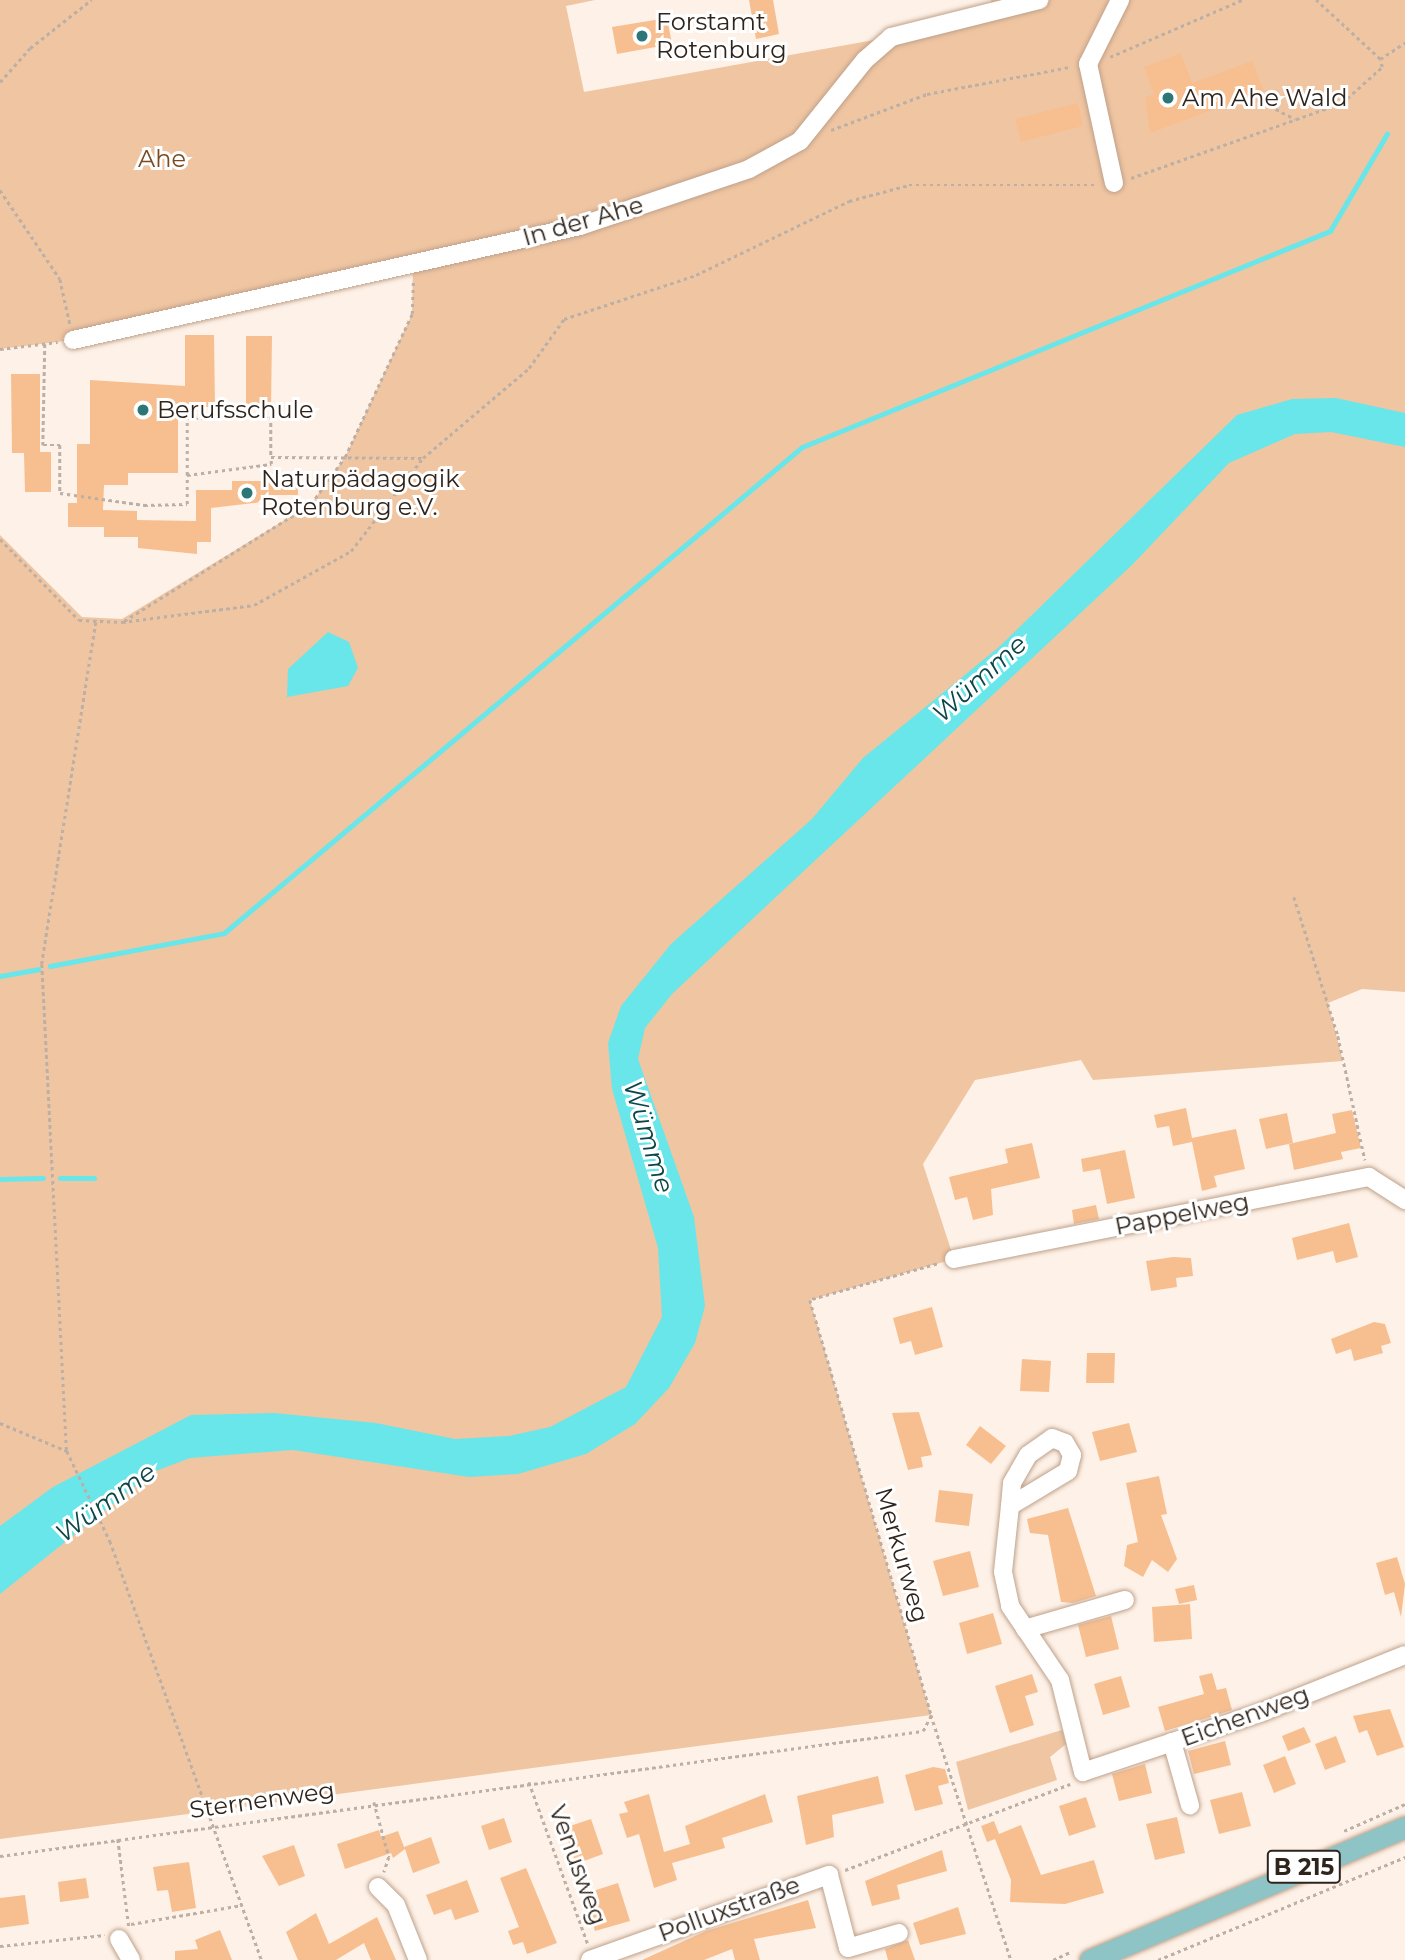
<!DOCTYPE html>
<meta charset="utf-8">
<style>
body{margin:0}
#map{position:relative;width:1405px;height:1960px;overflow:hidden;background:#fef1e7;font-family:Montserrat,sans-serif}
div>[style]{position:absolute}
.green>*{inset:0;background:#f0c5a2}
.water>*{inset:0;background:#68e6e9}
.stream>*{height:5px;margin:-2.5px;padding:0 2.5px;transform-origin:2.5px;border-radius:2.5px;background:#68e6e9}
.building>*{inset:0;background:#f7bf90}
.path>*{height:2.5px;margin-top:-1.25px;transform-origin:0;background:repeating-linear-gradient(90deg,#bcb0a6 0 3.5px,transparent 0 7px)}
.roads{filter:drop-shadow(0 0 2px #bea18a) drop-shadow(0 0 2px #bea18a)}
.minor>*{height:18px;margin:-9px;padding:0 9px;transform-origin:9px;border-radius:9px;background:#fff}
.major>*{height:21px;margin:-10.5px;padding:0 10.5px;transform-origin:10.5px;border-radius:10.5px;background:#8ec4c5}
.dots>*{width:19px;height:19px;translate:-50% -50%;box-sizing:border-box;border:4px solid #fff;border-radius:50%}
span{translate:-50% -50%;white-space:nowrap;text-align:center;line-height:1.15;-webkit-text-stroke:6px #fff;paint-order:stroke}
.shield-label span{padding:2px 5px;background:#fff;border:2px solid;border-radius:5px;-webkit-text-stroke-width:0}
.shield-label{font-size:23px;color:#2f241b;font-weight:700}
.poi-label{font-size:24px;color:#2f241b}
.left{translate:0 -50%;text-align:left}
.park-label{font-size:24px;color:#7a4b21}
.street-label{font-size:24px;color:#2f241b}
.water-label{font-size:26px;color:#0b4648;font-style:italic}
</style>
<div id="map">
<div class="green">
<i style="clip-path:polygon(0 0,595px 0,566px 6px,584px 92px,891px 37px,993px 10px,991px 0,1405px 0,1405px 992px,1362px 989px,1328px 1003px,1343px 1061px,1093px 1080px,1081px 1060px,975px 1080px,923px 1164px,954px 1259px,810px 1300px,931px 1715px,0 1839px,0 535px,82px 617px,122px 619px,311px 504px,345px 457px,412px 314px,413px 265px,73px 340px,0 349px)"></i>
<i style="clip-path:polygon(1062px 1730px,1066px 1744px,1050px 1757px,1057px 1780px,968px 1810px,956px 1762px)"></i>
</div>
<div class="water">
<i style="clip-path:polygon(1336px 398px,1405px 413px,1405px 447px,1331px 432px,1295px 434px,1229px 463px,1133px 564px,672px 994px,645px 1028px,638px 1059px,694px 1217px,705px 1306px,695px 1343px,669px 1388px,635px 1424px,586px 1454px,518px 1474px,469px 1477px,293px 1450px,190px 1458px,153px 1472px,0 1594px,0 1526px,53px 1487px,191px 1415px,274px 1413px,376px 1423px,455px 1439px,509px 1436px,550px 1427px,626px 1387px,662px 1317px,658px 1248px,612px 1089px,608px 1043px,621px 1006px,671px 944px,812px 819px,863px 758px,999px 647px,1237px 415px,1292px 399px)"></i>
<i style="clip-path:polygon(328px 632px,349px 642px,358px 668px,348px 686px,287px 697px,288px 669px)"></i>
</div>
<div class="stream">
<i style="left:50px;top:966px;width:177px;rotate:-10.7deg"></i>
<i style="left:224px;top:933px;width:755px;rotate:-40.06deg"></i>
<i style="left:802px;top:447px;width:570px;rotate:-22.25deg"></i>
<i style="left:1330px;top:231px;width:113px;rotate:-59.6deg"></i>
<i style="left:0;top:976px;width:39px;rotate:-10deg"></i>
<i style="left:60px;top:1178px;width:34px"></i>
<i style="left:0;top:1179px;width:43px;rotate:-1.3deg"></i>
</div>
<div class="building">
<i style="clip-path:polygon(749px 0,773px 0,779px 34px,756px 39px)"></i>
<i style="clip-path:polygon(667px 18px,672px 44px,617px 54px,612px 27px)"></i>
<i style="clip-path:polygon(1181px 53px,1192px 83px,1252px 61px,1264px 91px,1150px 133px,1145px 97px,1154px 94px,1144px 67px)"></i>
<i style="clip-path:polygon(1078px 103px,1083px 126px,1021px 142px,1015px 119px)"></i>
<i style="clip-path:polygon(185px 335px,214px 335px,215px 407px,178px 407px,178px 473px,128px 473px,128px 485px,104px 485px,103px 510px,137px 511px,137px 520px,196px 521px,196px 490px,232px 490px,232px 481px,298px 481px,298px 495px,262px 495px,262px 502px,211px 508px,211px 542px,197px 542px,197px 554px,138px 548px,138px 537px,104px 537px,104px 527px,68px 527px,68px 503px,77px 503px,77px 444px,90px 444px,90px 380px,185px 386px)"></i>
<i style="clip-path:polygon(246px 336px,272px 336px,271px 407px,246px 407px)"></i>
<i style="clip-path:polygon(11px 374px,40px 374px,40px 452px,51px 452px,51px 492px,25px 492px,24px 453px,12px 453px)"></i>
<i style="clip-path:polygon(1186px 1108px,1192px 1138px,1236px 1129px,1245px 1169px,1214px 1176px,1217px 1187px,1202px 1191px,1192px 1142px,1173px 1146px,1169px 1126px,1157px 1128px,1154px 1115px)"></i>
<i style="clip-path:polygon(1352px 1110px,1361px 1148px,1341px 1152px,1343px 1159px,1294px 1170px,1289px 1144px,1336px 1133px,1332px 1114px)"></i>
<i style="clip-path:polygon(1287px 1113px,1293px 1143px,1266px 1149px,1259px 1119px)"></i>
<i style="clip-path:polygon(1032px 1143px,1040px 1178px,991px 1189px,993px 1215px,973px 1220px,967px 1197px,955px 1200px,949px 1177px,1008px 1163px,1005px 1149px)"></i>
<i style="clip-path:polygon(1125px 1150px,1135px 1198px,1107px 1204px,1100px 1169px,1083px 1172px,1081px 1159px)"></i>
<i style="clip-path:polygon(1096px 1205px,1099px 1219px,1074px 1224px,1072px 1210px)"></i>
<i style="clip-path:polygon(1349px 1223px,1358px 1257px,1336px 1263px,1333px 1251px,1297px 1260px,1292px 1238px)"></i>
<i style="clip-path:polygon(1173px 1257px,1191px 1258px,1193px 1276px,1176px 1278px,1177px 1287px,1151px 1291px,1146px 1261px)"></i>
<i style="clip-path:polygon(932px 1307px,943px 1347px,915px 1355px,911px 1341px,900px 1344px,893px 1318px)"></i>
<i style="clip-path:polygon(1374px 1322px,1385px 1324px,1391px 1343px,1381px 1346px,1383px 1353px,1354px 1361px,1351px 1349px,1336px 1354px,1331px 1339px)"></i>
<i style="clip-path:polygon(1087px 1353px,1115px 1353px,1114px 1383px,1086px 1383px)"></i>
<i style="clip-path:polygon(1022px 1359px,1051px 1361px,1049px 1392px,1020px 1391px)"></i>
<i style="clip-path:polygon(919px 1412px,932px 1455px,921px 1457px,923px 1467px,908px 1470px,892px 1413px)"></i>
<i style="clip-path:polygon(1129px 1423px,1137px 1452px,1100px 1461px,1092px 1432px)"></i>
<i style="clip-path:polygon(980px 1426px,1006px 1446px,991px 1464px,966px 1445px)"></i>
<i style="clip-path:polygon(1159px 1476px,1167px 1514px,1161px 1515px,1177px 1559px,1168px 1572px,1152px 1560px,1143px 1577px,1124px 1566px,1127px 1545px,1138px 1542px,1126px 1483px)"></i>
<i style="clip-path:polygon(939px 1490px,973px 1494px,969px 1526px,935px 1522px)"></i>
<i style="clip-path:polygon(1068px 1508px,1096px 1596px,1073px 1603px,1061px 1602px,1048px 1535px,1030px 1533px,1027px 1519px)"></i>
<i style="clip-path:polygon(970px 1551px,979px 1587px,943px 1596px,933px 1561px)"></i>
<i style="clip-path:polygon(1397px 1557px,1405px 1584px,1401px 1617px,1394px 1592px,1385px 1595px,1376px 1563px)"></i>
<i style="clip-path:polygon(1194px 1585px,1197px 1600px,1179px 1604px,1175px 1589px)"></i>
<i style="clip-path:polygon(1190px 1604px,1192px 1639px,1154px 1642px,1152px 1607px)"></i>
<i style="clip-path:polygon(993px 1613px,1002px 1644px,967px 1654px,959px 1623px)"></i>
<i style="clip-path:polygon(1111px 1616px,1119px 1649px,1086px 1657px,1078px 1625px)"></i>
<i style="clip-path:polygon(1212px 1673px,1217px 1690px,1226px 1688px,1232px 1710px,1165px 1731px,1158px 1707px,1204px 1694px,1199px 1676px)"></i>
<i style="clip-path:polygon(1032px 1674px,1038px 1692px,1025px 1696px,1034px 1725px,1010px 1733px,995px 1686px)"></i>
<i style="clip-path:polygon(1121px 1676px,1130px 1707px,1103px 1715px,1094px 1684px)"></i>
<i style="clip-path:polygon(1390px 1709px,1404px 1747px,1377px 1756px,1367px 1730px,1359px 1733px,1353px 1716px)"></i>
<i style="clip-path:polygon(1304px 1727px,1311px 1742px,1288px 1751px,1282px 1736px)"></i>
<i style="clip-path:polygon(1336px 1736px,1346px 1762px,1325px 1770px,1315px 1744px)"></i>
<i style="clip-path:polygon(1225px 1741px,1231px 1765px,1194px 1774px,1188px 1751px)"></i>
<i style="clip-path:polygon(1285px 1756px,1296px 1784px,1274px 1793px,1263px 1765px)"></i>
<i style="clip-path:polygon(1145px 1764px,1152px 1793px,1119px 1801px,1112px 1774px)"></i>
<i style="clip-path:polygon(933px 1767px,945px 1769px,949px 1783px,938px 1786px,943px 1804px,915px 1811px,905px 1775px)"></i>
<i style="clip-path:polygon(878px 1776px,884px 1803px,832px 1815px,834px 1837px,806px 1845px,797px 1796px)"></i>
<i style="clip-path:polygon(1242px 1792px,1251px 1826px,1219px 1834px,1210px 1800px)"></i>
<i style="clip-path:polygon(649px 1794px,664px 1852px,690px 1844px,685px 1826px,765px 1794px,773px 1822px,722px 1838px,725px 1848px,672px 1863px,677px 1880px,654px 1888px,639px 1834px,627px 1838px,619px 1814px,628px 1812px,624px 1802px)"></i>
<i style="clip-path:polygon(1086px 1797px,1096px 1827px,1069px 1836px,1059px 1806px)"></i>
<i style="clip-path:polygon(1177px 1817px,1185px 1853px,1155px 1860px,1146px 1824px)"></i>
<i style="clip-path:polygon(504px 1818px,512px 1842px,489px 1850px,481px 1826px)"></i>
<i style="clip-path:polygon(591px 1819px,603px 1854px,576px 1864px,564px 1828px)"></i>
<i style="clip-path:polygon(994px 1821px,999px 1834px,1021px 1825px,1041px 1875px,1094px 1860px,1104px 1893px,1065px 1904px,1010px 1902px,1011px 1880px,995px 1839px,987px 1842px,981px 1826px)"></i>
<i style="clip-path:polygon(379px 1830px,381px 1837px,398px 1831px,404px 1847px,431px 1837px,440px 1863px,413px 1873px,405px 1849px,393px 1858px,391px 1853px,345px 1869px,337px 1844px)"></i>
<i style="clip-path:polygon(294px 1845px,305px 1876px,279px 1886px,262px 1856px)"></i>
<i style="clip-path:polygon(942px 1850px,947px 1871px,897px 1885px,900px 1899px,872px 1906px,865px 1881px)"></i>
<i style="clip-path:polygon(189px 1862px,196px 1908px,172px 1912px,168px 1890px,157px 1891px,153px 1867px)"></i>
<i style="clip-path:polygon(526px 1868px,557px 1943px,527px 1954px,523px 1942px,513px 1945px,508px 1931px,519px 1927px,500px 1878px)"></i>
<i style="clip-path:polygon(86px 1878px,89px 1898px,60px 1902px,58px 1882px)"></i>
<i style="clip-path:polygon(467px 1880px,479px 1912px,455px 1920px,451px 1909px,434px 1915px,426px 1895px)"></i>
<i style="clip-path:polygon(618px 1883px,630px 1921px,595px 1931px,587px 1906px,596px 1904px,593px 1891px)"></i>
<i style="clip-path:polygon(25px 1895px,29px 1924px,0 1928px,0 1898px)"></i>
<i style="clip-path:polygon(808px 1900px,816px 1928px,754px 1939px,760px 1960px,735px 1960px,732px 1949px,704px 1960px,642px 1960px,706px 1931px)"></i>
<i style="clip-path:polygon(958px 1907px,966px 1934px,920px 1945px,913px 1923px)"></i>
<i style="clip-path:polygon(316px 1913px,329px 1944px,377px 1917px,396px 1960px,371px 1960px,364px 1943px,336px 1960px,298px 1960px,286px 1932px)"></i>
<i style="clip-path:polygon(220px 1930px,232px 1960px,175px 1960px,175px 1951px,198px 1949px,195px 1940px)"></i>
<i style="clip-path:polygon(908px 1940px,915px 1960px,888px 1960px,885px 1949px)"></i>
</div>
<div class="path">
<i style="left:1110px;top:57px;width:144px;rotate:-23.4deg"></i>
<i style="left:1380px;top:59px;width:30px;rotate:-33deg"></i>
<i style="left:0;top:82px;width:45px;rotate:-48.6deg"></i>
<i style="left:30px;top:48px;width:78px;rotate:-38.2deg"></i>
<i style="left:1251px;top:96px;width:50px;rotate:27.6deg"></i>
<i style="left:831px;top:130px;width:103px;rotate:-20.6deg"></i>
<i style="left:927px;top:94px;width:146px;rotate:-10.7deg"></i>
<i style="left:1131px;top:178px;width:224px;rotate:-19.6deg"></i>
<i style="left:1342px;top:103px;width:54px;rotate:-42deg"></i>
<i style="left:1382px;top:67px;width:8px;rotate:-104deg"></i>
<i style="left:1380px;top:59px;width:87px;rotate:-137.3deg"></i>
<i style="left:0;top:190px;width:107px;rotate:56deg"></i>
<i style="left:60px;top:279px;width:46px;rotate:77.5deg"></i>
<i style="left:45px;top:344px;width:101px;rotate:91.1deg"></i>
<i style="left:43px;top:445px;width:17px"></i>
<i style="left:60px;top:445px;width:48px;rotate:90deg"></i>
<i style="left:60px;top:493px;width:85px;rotate:8.1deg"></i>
<i style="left:144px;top:505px;width:43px;rotate:-1.3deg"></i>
<i style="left:187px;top:504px;width:29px;rotate:-90deg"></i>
<i style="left:187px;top:475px;width:85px;rotate:-7.5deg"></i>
<i style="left:271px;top:464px;width:7px;rotate:-90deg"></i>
<i style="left:271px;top:457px;width:152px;rotate:0.4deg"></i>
<i style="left:0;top:349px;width:58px;rotate:-6.9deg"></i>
<i style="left:241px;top:402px;width:14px;rotate:78deg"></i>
<i style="left:187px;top:475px;width:57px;rotate:-90deg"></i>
<i style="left:187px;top:418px;width:84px;rotate:-1.4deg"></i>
<i style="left:271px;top:416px;width:41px;rotate:90deg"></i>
<i style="left:0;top:539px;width:113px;rotate:45.7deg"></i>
<i style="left:79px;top:620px;width:43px;rotate:2.7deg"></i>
<i style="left:122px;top:622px;width:133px;rotate:-7.3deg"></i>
<i style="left:254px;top:605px;width:111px;rotate:-29.1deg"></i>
<i style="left:351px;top:551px;width:118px;rotate:-52.3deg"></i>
<i style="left:423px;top:458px;width:139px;rotate:-40.3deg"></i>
<i style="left:529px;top:368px;width:60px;rotate:-54.5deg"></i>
<i style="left:564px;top:319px;width:139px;rotate:-18.4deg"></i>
<i style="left:696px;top:275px;width:170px;rotate:-25.8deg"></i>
<i style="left:849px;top:201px;width:62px;rotate:-14.9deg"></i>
<i style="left:909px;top:185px;width:189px"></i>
<i style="left:124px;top:621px;width:221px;rotate:-32deg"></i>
<i style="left:311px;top:504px;width:58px;rotate:-54.1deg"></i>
<i style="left:345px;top:457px;width:158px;rotate:-64.9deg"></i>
<i style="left:412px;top:314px;width:33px;rotate:-88deg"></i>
<i style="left:96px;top:622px;width:346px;rotate:99deg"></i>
<i style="left:42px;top:964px;width:488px;rotate:87.1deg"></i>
<i style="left:67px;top:1451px;width:100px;rotate:64.5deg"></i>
<i style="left:110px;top:1541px;width:446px;rotate:70.1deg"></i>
<i style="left:1294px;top:897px;width:146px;rotate:72.4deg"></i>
<i style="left:1338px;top:1036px;width:127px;rotate:77.7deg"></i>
<i style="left:937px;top:1264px;width:132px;rotate:164.2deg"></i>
<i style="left:810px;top:1300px;width:432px;rotate:73.7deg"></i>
<i style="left:931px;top:1715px;width:258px;rotate:71.9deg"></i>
<i style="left:0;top:1423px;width:73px;rotate:22.7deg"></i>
<i style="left:529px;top:1782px;width:172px;rotate:70deg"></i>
<i style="left:374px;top:1802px;width:57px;rotate:74.7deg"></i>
<i style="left:389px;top:1857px;width:16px;rotate:108deg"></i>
<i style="left:1344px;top:1831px;width:67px;rotate:-23.9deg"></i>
<i style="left:118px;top:1839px;width:89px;rotate:82.9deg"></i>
<i style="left:0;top:1856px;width:931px;rotate:-7.71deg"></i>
<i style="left:923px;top:1731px;width:18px;rotate:-63deg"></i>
<i style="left:845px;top:1870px;width:241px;rotate:-20.9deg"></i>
<i style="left:131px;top:1924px;width:113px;rotate:-9.7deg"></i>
<i style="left:0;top:1946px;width:105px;rotate:-6deg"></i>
<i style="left:1053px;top:1960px;width:21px;rotate:-25deg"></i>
<i style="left:1158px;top:1960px;width:268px;rotate:-22.6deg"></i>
</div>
<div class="roads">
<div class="minor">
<i style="left:1114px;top:183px;width:122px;rotate:-102.3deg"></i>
<i style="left:1088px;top:64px;width:72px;rotate:-63.4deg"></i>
<i style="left:73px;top:340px;width:520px;rotate:-12.67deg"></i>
<i style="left:580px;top:226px;width:178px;rotate:-18.6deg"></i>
<i style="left:749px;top:169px;width:58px;rotate:-28.8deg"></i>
<i style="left:800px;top:141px;width:104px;rotate:-51.3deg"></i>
<i style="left:865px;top:60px;width:35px;rotate:-41deg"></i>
<i style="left:891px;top:37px;width:153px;rotate:-14deg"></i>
<i style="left:954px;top:1259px;width:423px;rotate:-11.2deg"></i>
<i style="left:1369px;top:1177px;width:43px;rotate:32.6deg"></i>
<i style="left:1010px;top:1506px;width:23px;rotate:-85deg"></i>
<i style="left:1012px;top:1483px;width:32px;rotate:-60deg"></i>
<i style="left:1028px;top:1455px;width:29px;rotate:-35deg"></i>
<i style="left:1052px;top:1438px;width:14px;rotate:21deg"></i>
<i style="left:1065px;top:1443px;width:14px;rotate:60deg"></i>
<i style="left:1072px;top:1455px;width:16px;rotate:104deg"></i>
<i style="left:1068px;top:1471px;width:68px;rotate:148.9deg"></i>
<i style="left:1010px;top:1506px;width:66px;rotate:96.1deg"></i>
<i style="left:1003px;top:1572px;width:35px;rotate:78deg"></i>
<i style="left:1010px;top:1606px;width:89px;rotate:56deg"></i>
<i style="left:1060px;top:1680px;width:95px;rotate:76deg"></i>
<i style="left:1083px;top:1772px;width:189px;rotate:-18.5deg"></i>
<i style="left:1262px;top:1712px;width:154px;rotate:-21.7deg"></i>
<i style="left:1025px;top:1629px;width:104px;rotate:-16.2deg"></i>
<i style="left:1172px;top:1742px;width:66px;rotate:74.1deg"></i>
<i style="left:378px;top:1887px;width:25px;rotate:45deg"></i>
<i style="left:396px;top:1905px;width:59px;rotate:68.2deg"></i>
<i style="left:119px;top:1939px;width:24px;rotate:60deg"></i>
<i style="left:590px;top:1960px;width:254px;rotate:-19.6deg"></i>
<i style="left:829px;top:1875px;width:75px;rotate:75.4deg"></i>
<i style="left:848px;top:1948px;width:53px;rotate:-16.4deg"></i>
</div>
<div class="major">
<i style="left:1090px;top:1960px;width:342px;rotate:-22.9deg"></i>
</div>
</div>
<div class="dots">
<i style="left:642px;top:36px;background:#2c7677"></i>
<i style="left:1168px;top:98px;background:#2c7677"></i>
<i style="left:143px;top:410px;background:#2c7677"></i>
<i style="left:247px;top:493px;background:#2c7677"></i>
</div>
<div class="shield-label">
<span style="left:1304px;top:1867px">B 215</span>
</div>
<div class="poi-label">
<span class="left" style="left:656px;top:36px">Forstamt<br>Rotenburg</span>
<span class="left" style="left:1182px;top:98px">Am Ahe Wald</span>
<span class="left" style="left:157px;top:410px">Berufsschule</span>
<span class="left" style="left:261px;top:493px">Naturpädagogik<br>Rotenburg e.V.</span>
</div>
<div class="park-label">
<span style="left:162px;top:159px">Ahe</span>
</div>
<div class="street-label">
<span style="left:583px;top:221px;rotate:-16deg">In der Ahe</span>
<span style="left:1182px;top:1214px;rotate:-11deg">Pappelweg</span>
<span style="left:902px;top:1555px;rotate:74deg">Merkurweg</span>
<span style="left:1245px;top:1716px;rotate:-20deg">Eichenweg</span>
<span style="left:262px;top:1800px;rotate:-8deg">Sternenweg</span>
<span style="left:578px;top:1865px;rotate:70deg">Venusweg</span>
<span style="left:729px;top:1909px;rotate:-20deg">Polluxstraße</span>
</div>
<div class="water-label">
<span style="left:980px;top:679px;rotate:-42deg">Wümme</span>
<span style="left:648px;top:1137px;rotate:73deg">Wümme</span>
<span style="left:106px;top:1503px;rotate:-36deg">Wümme</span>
</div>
</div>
